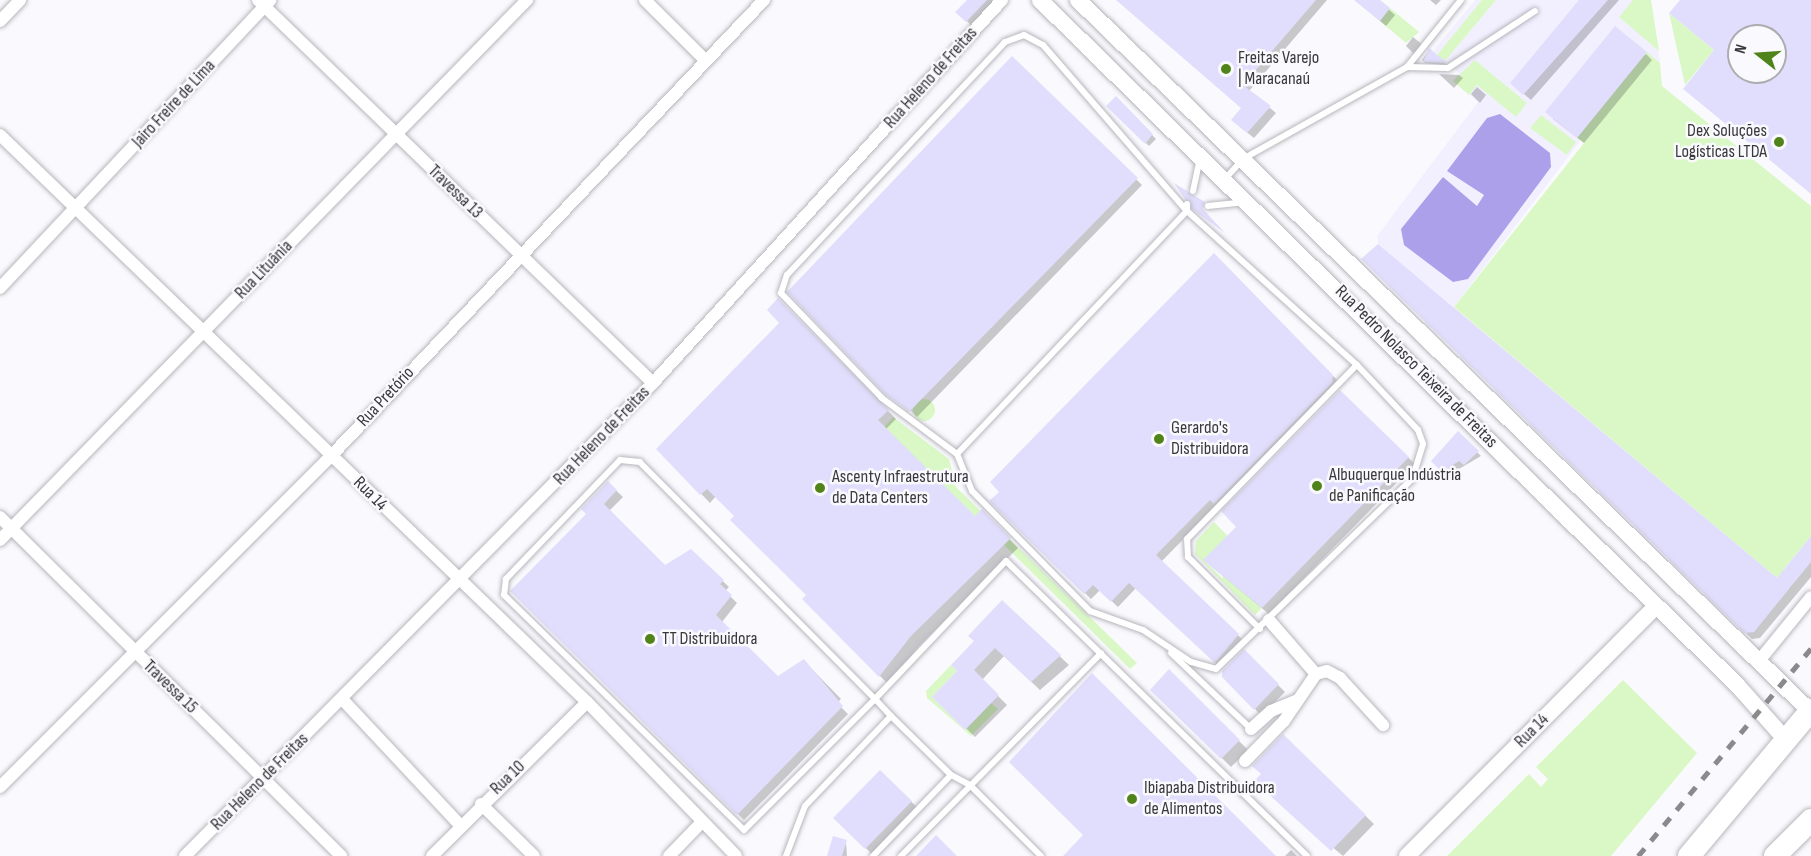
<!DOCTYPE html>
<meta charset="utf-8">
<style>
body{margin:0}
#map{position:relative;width:1811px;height:856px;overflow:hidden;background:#fafafe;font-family:"Sofia Sans Condensed",sans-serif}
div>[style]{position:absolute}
.built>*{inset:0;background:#f2f0ff}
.green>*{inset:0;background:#daf8c6}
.round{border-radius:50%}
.water>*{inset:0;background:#ada0ea}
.shadow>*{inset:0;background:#0003}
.building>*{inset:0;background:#e1ddfc}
.roads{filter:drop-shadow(0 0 2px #b7b6bd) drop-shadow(0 0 2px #b7b6bd)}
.lane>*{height:6px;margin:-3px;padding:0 3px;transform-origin:3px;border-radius:3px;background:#fff}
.street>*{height:12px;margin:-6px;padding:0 6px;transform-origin:6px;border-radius:6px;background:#fff}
.secondary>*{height:16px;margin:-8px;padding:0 8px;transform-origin:8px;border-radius:8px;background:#fff}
.highway>*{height:22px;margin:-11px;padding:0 11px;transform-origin:11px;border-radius:11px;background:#fff}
.rail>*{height:4.5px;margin-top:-2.25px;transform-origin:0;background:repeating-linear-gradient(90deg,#8a8a8d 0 10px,transparent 0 20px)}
.dots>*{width:16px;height:16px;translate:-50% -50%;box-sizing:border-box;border:3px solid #fafafe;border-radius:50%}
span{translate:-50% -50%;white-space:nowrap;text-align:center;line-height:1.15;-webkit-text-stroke:5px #fafafe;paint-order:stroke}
.poi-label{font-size:18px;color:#39393b}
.left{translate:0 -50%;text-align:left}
.right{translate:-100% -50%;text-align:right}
.street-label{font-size:18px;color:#39393b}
.north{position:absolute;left:1727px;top:24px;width:60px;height:60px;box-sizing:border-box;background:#fafafe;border:2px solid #adadb0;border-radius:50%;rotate:287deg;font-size:16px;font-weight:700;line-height:24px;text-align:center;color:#39393b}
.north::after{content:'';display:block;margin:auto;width:21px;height:27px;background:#50841a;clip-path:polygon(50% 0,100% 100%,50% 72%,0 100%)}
</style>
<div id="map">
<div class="built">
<i style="clip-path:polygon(1475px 0,1651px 0,1660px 63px,1647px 53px,1454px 307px,1378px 244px,1377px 236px,1478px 102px,1453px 81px,1459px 73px,1433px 51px)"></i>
</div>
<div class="green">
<i style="clip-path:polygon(1482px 0,1496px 0,1445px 61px,1437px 55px)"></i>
<i style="clip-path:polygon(1633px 0,1651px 0,1659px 51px,1619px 17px)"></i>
<i style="clip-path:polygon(1390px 8px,1419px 32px,1406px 43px,1380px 21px)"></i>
<i style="clip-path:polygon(1669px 13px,1714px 50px,1685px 85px)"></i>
<i style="clip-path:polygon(1647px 52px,1660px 63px,1662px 86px,1811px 206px,1811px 536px,1784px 569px,1796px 580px,1790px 589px,1454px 307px,1584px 143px,1577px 138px)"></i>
<i style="clip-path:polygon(1475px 60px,1527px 103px,1516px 117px,1477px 85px,1469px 95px,1453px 81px)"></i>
<i style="clip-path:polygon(1541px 115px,1576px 142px,1567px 155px,1530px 128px)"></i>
<i class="round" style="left:913px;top:399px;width:22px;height:22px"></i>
<i style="clip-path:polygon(893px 417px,949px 459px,956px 487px,1137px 663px,1130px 669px,884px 427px)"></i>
<i style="clip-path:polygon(1214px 522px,1228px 536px,1204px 560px,1222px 578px,1248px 551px,1240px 587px,1262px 608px,1255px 615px,1195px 554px,1196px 541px)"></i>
<i style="clip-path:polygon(951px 665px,957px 671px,932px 697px,965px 730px,991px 703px,998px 709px,971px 736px,927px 698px,926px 691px)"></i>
<i style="clip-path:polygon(1623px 680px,1697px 753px,1611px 856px,1447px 856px,1529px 774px,1541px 787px,1548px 779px,1536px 767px)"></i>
</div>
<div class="water">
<i style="clip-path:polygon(1500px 114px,1550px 153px,1551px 167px,1468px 279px,1453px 282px,1404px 245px,1401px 229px,1443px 177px,1477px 206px,1484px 195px,1447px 171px,1487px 118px)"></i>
</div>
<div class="shadow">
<i style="clip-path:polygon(969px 0,995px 0,971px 25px,957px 12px)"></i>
<i style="clip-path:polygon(1117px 0,1327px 0,1249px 91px,1276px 113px,1254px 138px,1239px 126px,1243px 109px)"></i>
<i style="clip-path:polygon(1355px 0,1378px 0,1395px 15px,1386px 26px)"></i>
<i style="clip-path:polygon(1430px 0,1441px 0,1436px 5px)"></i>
<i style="clip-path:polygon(1580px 0,1619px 0,1531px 100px,1518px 89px)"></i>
<i style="clip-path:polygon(1413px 37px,1424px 46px,1416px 56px,1406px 46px)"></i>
<i style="clip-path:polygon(1429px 50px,1448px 66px,1425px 63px,1422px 60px)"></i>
<i style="clip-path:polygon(1646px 54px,1652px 60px,1584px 143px,1553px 119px)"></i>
<i style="clip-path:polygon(1012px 58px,1142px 185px,917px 417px,789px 292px)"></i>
<i style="clip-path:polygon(1439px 74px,1459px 75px,1463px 78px,1454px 88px)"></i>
<i style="clip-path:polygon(1477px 87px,1486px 95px,1480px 103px,1471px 94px)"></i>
<i style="clip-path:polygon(1116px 98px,1156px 139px,1149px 146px,1108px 106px)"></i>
<i style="clip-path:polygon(1214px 255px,1339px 382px,1221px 509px,1217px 505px,1161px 562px,1244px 641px,1221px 668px,1136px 588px,1118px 607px,1100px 590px,1091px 599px,992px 501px)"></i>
<i style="clip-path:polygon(1363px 259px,1777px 580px,1811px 538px,1811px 577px,1760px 638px,1752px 639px)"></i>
<i style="clip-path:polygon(779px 300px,896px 419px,885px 430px,975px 518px,982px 511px,1018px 548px,920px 645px,888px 684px,804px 600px,808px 595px,716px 496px,710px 503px,658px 449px,781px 323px)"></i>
<i style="clip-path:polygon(1340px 392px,1415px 464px,1269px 614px,1212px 567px)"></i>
<i style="clip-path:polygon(1458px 433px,1481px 456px,1447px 476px,1433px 461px)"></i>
<i style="clip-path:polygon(608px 483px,623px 497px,609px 511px,665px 567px,691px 551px,729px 587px,725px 591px,737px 603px,722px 622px,778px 678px,804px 661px,841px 699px,837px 703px,848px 714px,744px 820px,512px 591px,588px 514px)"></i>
<i style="clip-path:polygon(1003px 602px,1069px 665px,1040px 690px,1004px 656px,982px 680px,1007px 705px,975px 737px,934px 697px,959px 671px)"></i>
<i style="clip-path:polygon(1244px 651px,1285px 692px,1261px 716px,1224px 671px)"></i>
<i style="clip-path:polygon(1169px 671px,1248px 750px,1231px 767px,1152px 689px)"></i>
<i style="clip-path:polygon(1283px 736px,1374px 824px,1343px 856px,1265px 790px,1263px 774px)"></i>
<i style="clip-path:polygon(880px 772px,920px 810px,874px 856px,835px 818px)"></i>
<i style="clip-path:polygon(846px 842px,847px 856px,829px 856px)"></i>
<i style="clip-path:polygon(1291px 850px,1297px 856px,1285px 856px)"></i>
</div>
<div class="building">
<i style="clip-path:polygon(967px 0,987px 0,966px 22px,955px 12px)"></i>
<i style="clip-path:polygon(1116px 0,1316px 0,1243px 85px,1271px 106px,1247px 133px,1231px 120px,1241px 108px)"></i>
<i style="clip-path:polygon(1354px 0,1380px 0,1390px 8px,1380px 21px)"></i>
<i style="clip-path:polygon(1579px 0,1608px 0,1523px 95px,1510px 83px)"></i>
<i style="clip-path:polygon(evenodd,1680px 0,1811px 0,1811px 194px,1683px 89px,1714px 50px,1669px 13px,1680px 0,1739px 36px,1775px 36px,1775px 72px,1739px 72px,1739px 36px)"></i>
<i style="clip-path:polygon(1615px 26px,1647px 52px,1577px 138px,1545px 112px)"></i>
<i style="clip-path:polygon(1429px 48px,1445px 61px,1447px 63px,1423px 62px)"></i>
<i style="clip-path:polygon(1012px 56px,1138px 178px,909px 412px,885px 394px,787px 292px)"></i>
<i style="clip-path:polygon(1116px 96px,1153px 134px,1145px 144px,1106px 106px)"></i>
<i style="clip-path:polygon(1174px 183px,1205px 202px,1203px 209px,1225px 233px,1192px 209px)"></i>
<i style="clip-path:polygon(1378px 244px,1777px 578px,1811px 536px,1811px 562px,1754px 632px,1744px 633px,1361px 259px)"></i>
<i style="clip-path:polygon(1214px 253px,1333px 375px,1332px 383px,1214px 504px,1210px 500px,1156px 555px,1239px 634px,1215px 663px,1129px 583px,1111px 602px,1093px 585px,1084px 594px,989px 501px,999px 492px,990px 482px)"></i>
<i style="clip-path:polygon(778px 298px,889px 410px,878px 420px,975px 516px,982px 509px,1011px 538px,911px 636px,879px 677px,802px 599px,806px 595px,730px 520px,734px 516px,707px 489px,700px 495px,656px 449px,779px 323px,767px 310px)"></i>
<i style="clip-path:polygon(1340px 390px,1409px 457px,1262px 608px,1203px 560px,1236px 527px,1221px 511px)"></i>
<i style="clip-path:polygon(1458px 431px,1479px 451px,1464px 465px,1459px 461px,1442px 472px,1431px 461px)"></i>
<i style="clip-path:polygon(608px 481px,617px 490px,604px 504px,665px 565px,691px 549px,724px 580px,720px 584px,732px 595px,716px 615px,778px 676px,804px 659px,843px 706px,737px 815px,510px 591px,586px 514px,581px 509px)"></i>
<i style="clip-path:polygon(1002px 600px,1061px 655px,1031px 682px,995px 648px,974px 670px,999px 695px,965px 730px,932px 697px,957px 671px,951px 665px,974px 641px,968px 636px)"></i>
<i style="clip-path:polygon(1244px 649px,1279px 684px,1254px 710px,1222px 677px,1222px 671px)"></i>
<i style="clip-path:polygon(1169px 669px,1240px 740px,1221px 759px,1150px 690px)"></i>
<i style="clip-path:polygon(1092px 673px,1276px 856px,1063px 856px,1083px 835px,1009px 762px)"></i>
<i style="clip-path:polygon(1283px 734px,1366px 815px,1331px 851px,1254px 781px,1261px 774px,1252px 766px)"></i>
<i style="clip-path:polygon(880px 770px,912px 801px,865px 849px,833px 818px)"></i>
<i style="clip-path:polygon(936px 835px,957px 856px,916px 856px)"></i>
<i style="clip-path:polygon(833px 836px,847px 840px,842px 856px,827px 856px)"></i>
</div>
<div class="roads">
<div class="lane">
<i style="left:1024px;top:35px;width:21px;rotate:28deg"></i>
<i style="left:1043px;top:45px;width:220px;rotate:49.1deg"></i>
<i style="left:1187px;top:211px;width:229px;rotate:42.2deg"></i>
<i style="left:1357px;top:365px;width:89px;rotate:46.8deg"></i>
<i style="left:1418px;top:430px;width:15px;rotate:70deg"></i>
<i style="left:1423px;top:444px;width:37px;rotate:107deg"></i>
<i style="left:1412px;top:479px;width:273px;rotate:135.9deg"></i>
<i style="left:1216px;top:669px;width:26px;rotate:-164deg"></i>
<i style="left:1191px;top:662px;width:58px;rotate:-146.3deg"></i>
<i style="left:1143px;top:630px;width:56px;rotate:-160.3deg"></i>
<i style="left:1090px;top:611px;width:168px;rotate:-134.5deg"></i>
<i style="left:972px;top:491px;width:40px;rotate:-112deg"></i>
<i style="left:957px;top:454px;width:94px;rotate:-143.3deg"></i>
<i style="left:882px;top:398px;width:146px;rotate:-133.9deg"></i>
<i style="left:781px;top:293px;width:19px;rotate:-72deg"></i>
<i style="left:787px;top:275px;width:319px;rotate:-46.9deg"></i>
<i style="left:1005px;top:42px;width:20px;rotate:-20deg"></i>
<i style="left:1407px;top:67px;width:41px;rotate:1.4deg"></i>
<i style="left:1448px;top:68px;width:104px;rotate:-33.2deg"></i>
<i style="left:1225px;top:179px;width:27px;rotate:-48deg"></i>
<i style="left:1243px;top:159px;width:188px;rotate:-29.3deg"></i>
<i style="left:1407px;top:67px;width:86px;rotate:-51.1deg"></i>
<i style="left:1193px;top:191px;width:29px;rotate:-78deg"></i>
<i style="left:1208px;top:206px;width:31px;rotate:-6deg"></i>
<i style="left:957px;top:454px;width:335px;rotate:-46.6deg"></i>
<i style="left:1187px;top:211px;width:7px;rotate:-90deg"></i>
<i style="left:1260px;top:629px;width:102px;rotate:-135deg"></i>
<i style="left:1188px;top:557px;width:18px;rotate:-93deg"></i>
<i style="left:1187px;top:539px;width:243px;rotate:-45.7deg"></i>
<i style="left:1171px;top:653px;width:110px;rotate:43.5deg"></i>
<i style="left:786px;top:856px;width:53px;rotate:-69.2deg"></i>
<i style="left:805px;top:806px;width:124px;rotate:-46.3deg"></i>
<i style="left:873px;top:856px;width:112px;rotate:-46.1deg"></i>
<i style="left:901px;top:856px;width:285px;rotate:-45.4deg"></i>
<i style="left:1041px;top:856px;width:100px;rotate:-135deg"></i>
<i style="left:970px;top:785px;width:21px;rotate:-152deg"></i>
<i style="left:951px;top:775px;width:84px;rotate:-135.5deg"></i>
<i style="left:891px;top:716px;width:23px;rotate:-133deg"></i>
<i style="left:875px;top:699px;width:334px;rotate:-134.8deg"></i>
<i style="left:640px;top:462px;width:20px;rotate:-174deg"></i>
<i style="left:620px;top:460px;width:165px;rotate:133.8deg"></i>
<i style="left:506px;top:579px;width:16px;rotate:97deg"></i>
<i style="left:504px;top:595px;width:336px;rotate:44.4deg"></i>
<i style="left:744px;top:830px;width:185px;rotate:-45deg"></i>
<i style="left:875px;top:699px;width:190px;rotate:-46.5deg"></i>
<i style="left:1006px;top:561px;width:421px;rotate:44.4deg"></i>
</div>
<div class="street">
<i style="left:258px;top:0;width:550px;rotate:44.12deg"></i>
<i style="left:645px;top:0;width:85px;rotate:45deg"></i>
<i style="left:0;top:21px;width:29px;rotate:-46deg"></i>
<i style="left:0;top:135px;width:816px;rotate:44.01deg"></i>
<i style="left:587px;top:702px;width:214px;rotate:45.9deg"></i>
<i style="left:0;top:288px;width:395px;rotate:-46.8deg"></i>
<i style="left:0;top:517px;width:481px;rotate:44.8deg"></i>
<i style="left:0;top:540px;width:755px;rotate:-45.7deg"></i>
<i style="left:1269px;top:620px;width:72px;rotate:49deg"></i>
<i style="left:1316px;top:674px;width:11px;rotate:-15deg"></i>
<i style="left:1327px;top:671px;width:15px;rotate:28deg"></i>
<i style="left:1340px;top:678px;width:64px;rotate:47.5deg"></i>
<i style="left:1759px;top:661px;width:82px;rotate:-50.9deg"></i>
<i style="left:343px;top:700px;width:173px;rotate:46.9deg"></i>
<i style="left:1251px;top:729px;width:27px;rotate:-42deg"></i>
<i style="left:1271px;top:711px;width:27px;rotate:-22deg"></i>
<i style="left:1245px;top:761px;width:56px;rotate:-45.7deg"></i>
<i style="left:1284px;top:721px;width:57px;rotate:-55.8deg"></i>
<i style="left:0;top:787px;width:468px;rotate:-45deg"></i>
<i style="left:331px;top:456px;width:629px;rotate:-46.48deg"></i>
<i style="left:481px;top:804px;width:74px;rotate:44.5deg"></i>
<i style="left:185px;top:856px;width:665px;rotate:-45.3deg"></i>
<i style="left:653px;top:383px;width:518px;rotate:-47.66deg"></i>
<i style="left:432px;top:856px;width:218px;rotate:-44.8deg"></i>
<i style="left:669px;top:856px;width:47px;rotate:-45.9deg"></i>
</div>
<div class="secondary">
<i style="left:1040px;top:0;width:977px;rotate:44.5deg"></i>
<i style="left:1737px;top:685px;width:74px;rotate:48.3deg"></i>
<i style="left:1078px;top:0;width:1020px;rotate:44.17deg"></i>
<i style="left:1407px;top:856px;width:353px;rotate:-45.1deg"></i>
</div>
<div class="highway">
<i style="left:1689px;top:856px;width:190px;rotate:-50.1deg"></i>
<i style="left:1775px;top:856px;width:51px;rotate:-45deg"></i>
</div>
</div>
<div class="rail">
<i style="left:1638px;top:856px;width:271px;rotate:-50.2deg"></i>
</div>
<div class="dots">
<i style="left:1226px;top:69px;background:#50841a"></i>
<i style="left:1779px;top:142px;background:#50841a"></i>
<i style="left:1159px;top:439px;background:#50841a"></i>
<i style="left:1317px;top:486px;background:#50841a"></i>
<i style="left:820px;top:488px;background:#50841a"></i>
<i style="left:650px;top:639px;background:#50841a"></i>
<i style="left:1132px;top:799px;background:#50841a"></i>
</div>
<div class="poi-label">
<span class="left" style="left:1238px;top:69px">Freitas Varejo<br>| Maracanaú</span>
<span class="right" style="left:1767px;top:142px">Dex Soluções<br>Logísticas LTDA</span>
<span class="left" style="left:1171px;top:439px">Gerardo's<br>Distribuidora</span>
<span class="left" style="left:1329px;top:486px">Albuquerque Indústria<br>de Panificação</span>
<span class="left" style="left:832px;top:488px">Ascenty Infraestrutura<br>de Data Centers</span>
<span class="left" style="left:662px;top:639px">TT Distribuidora</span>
<span class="left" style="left:1144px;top:799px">Ibiapaba Distribuidora<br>de Alimentos</span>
</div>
<div class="street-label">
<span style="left:931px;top:78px;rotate:-48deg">Rua Heleno de Freitas</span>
<span style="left:174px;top:104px;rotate:-47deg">Jairo Freire de Lima</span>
<span style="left:455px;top:192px;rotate:44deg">Travessa 13</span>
<span style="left:264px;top:270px;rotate:-46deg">Rua Lituânia</span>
<span style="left:1416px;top:367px;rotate:45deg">Rua Pedro Nolasco Teixeira de Freitas</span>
<span style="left:386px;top:397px;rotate:-47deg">Rua Pretório</span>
<span style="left:602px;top:436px;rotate:-46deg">Rua Heleno de Freitas</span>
<span style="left:370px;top:494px;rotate:45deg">Rua 14</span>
<span style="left:170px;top:687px;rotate:44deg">Travessa 15</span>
<span style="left:1532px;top:731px;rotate:-45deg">Rua 14</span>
<span style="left:508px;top:778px;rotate:-44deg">Rua 10</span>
<span style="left:260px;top:782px;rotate:-45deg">Rua Heleno de Freitas</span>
</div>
<div class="north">N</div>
</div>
